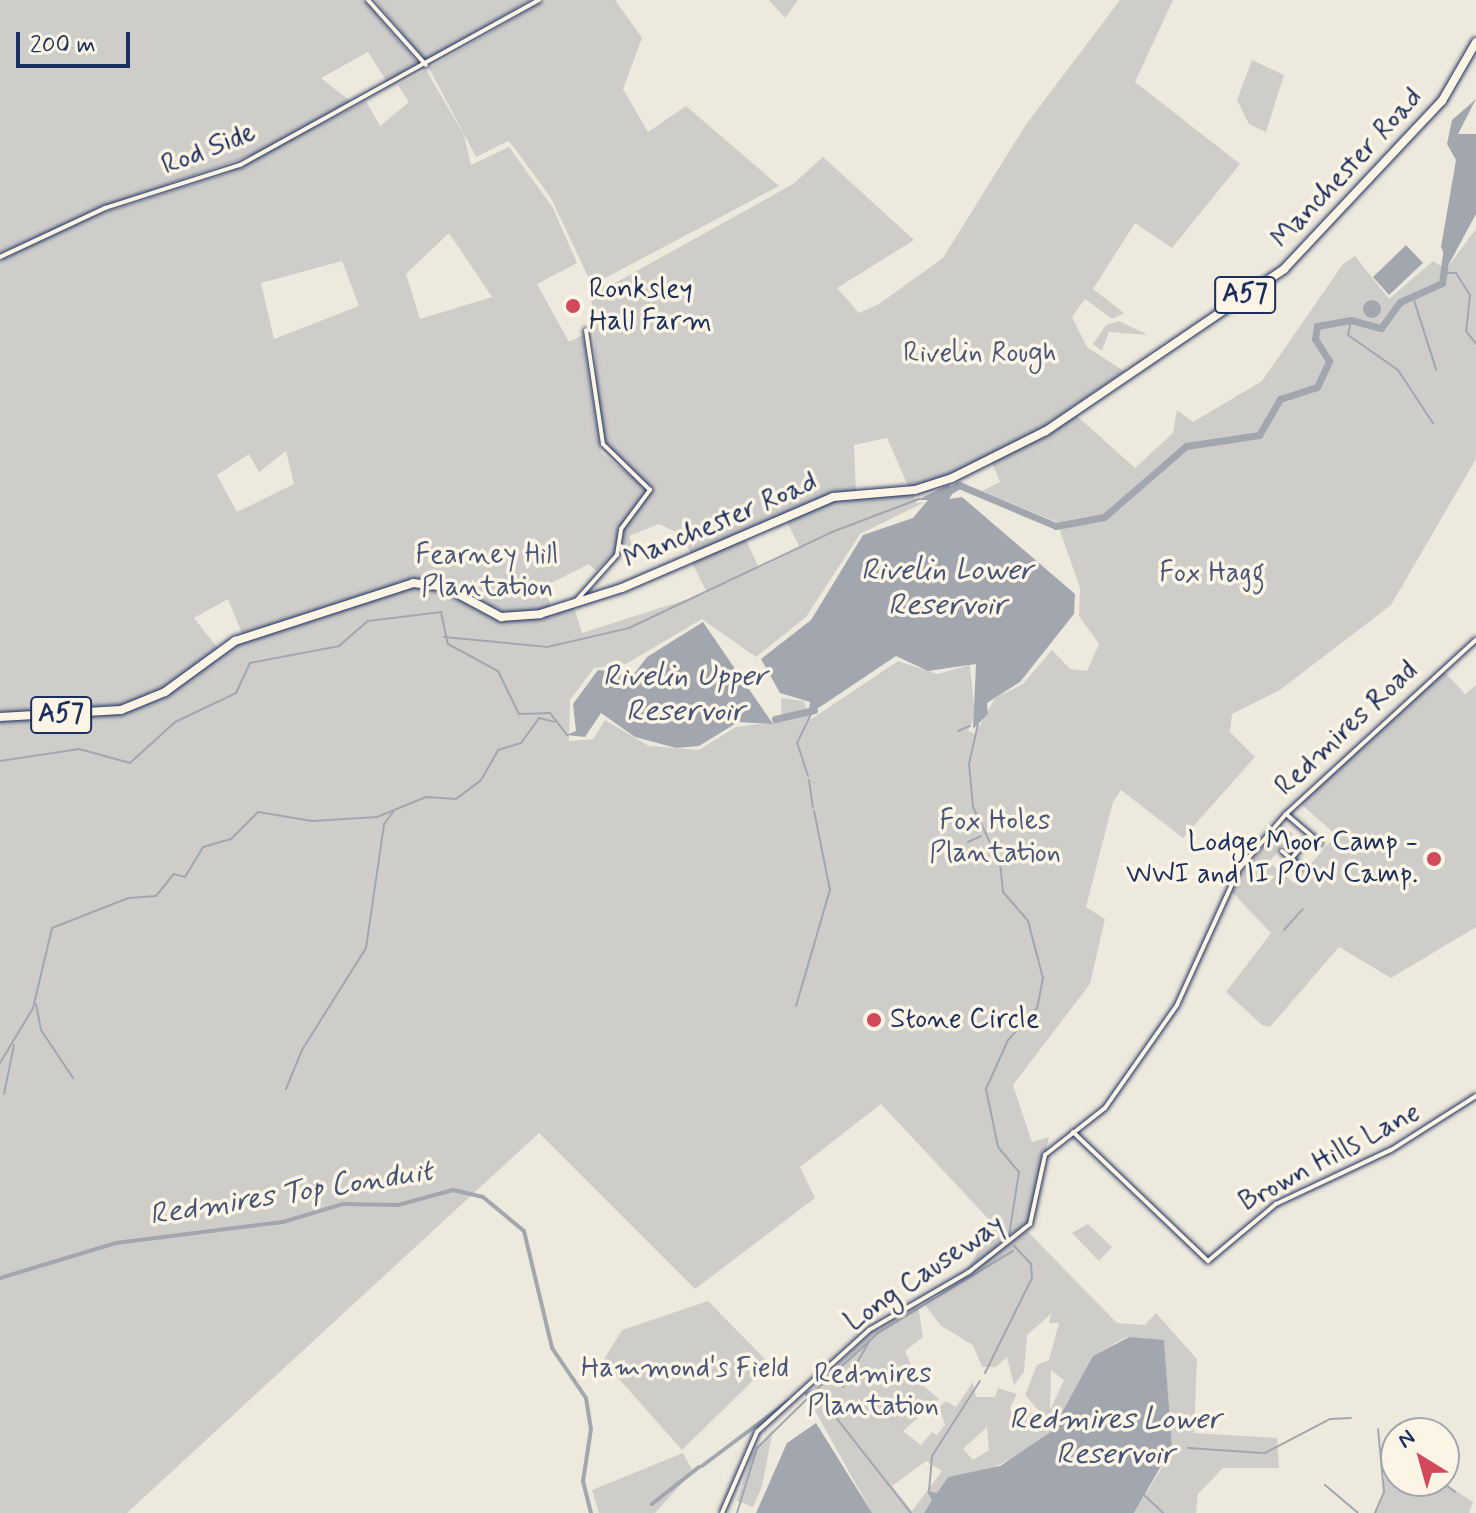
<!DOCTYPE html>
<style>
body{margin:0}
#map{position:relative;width:1476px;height:1513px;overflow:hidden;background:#eee9dd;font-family:Mynerve,sans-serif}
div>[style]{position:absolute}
.green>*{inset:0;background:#cfcdca}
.water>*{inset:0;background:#a2a7af}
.round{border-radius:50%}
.stream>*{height:2px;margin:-1px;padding:0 1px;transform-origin:1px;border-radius:1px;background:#a2a7af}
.canal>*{height:4px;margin:-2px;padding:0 2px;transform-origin:2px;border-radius:2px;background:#a2a7af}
.river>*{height:7px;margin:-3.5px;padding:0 3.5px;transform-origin:3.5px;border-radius:3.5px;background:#a2a7af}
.roads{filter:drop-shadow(0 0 2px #1b2f5e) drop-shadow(0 0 2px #1b2f5e)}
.minor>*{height:4px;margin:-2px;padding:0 2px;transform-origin:2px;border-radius:2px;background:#fcf5e5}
.primary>*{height:8px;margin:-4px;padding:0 4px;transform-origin:4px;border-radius:4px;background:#fcf5e5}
.dots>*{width:22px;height:22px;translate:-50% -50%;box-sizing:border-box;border:4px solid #fcf5e5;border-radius:50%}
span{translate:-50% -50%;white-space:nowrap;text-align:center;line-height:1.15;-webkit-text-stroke:7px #fcf5e5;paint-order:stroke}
.shield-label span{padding:2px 6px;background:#fcf5e5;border:2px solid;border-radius:6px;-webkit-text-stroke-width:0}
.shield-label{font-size:26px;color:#1b2f5e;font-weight:700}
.street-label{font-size:28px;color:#1b2f5e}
.poi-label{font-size:28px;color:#1b2f5e}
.left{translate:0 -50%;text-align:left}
.right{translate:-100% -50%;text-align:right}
.park-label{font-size:28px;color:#485679}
.water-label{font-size:30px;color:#445376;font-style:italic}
.north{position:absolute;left:1380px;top:1417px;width:80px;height:80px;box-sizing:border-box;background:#fcf5e5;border:2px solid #a2a6af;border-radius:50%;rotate:323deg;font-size:22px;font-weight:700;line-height:32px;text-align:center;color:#1b2f5e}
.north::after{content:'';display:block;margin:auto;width:28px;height:36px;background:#d1495b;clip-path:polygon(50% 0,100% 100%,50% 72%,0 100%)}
.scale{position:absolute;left:16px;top:32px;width:114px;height:36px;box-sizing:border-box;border:4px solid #1b2f5e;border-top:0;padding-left:10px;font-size:24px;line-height:28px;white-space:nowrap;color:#1b2f5e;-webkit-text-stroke:6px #fcf5e5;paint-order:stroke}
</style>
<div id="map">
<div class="green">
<i style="clip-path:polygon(0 0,364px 0,419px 65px,387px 82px,368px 52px,321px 78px,350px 101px,260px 152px,104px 207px,0 254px)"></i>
<i style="clip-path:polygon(375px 0,530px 0,426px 62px)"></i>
<i style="clip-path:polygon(546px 0,615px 0,642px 38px,623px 89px,648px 132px,686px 106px,779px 186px,592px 285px,551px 198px,513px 146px,508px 141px,476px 157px,429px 68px)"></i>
<i style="clip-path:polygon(769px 0,798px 0,785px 18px)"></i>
<i style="clip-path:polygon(evenodd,1120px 0,1173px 0,1135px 82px,1240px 164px,1172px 248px,1135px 223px,1093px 289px,1124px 313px,1112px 319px,1085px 299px,1072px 317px,1087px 347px,1124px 371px,1031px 436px,950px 474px,909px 488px,887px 438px,854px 445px,856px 493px,832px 494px,691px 553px,678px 533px,659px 524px,629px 536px,634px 550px,628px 554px,616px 552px,596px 571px,589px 564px,545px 586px,553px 615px,574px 607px,582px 633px,707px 593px,691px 561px,746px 540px,759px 568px,800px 548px,787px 522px,833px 500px,913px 493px,916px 503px,925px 502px,860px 534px,806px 617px,756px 657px,702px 619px,626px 664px,594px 668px,570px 700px,569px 741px,593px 739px,605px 720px,649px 746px,699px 750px,736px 727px,782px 721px,781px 698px,804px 701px,810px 720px,898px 661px,937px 674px,970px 665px,975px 716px,968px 731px,975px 734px,995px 698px,1023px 684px,1052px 650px,1070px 669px,1087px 671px,1099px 644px,1079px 616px,1080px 588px,1057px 522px,982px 491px,1000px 482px,992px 462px,1076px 415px,1135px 468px,1173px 433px,1177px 410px,1193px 422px,1262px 381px,1343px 264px,1355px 256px,1389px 299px,1433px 261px,1446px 269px,1476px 229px,1476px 459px,1391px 605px,1280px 690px,1232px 714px,1230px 732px,1255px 757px,1183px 838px,1121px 790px,1113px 802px,1086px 907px,1105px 919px,1090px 984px,1013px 1085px,1032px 1142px,1049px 1137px,1029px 1221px,966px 1271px,994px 1225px,881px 1104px,800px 1167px,815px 1198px,695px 1289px,539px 1133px,127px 1513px,0 1513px,0 721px,89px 712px,0 712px,0 260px,94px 216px,225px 174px,366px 101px,380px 126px,409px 102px,398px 85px,426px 70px,464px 135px,471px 165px,509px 147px,553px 208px,577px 263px,537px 284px,569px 342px,583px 335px,601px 453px,634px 478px,608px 453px,599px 423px,591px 289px,615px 283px,793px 184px,823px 157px,914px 240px,837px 288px,859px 313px,879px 304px,943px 258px,1025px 126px,1120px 0,449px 233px,492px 297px,420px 319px,406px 274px,449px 233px,1120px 0,342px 261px,359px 306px,274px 339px,261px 283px,342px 261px,1120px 0,286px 451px,294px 484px,237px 512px,217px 475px,249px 454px,259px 472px,286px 451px,1120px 0,228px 599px,243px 636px,224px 656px,194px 618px,228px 599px)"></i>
<i style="clip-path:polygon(1252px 60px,1284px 75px,1266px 132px,1249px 124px,1237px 100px)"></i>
<i style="clip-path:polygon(1119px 321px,1148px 335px,1109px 332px,1102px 351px,1093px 344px,1106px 325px)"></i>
<i style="clip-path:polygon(1443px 670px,1465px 694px,1476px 685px,1476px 927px,1391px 978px,1339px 947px,1270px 1027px,1262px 1025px,1226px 992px,1271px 933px,1229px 889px,1281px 824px,1293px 834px,1269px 862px,1294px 883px,1336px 835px,1301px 804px)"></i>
<i style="clip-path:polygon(1088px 1224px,1112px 1247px,1099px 1261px,1072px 1233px)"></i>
<i style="clip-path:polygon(evenodd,1027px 1231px,1117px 1323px,1145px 1325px,1156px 1313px,1197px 1359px,1194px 1433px,1277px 1438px,1279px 1468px,1223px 1468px,1198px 1494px,1196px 1513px,1134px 1513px,1172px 1451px,1164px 1341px,1126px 1337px,1093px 1356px,1059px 1425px,1024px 1452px,989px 1470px,948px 1477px,924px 1513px,872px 1513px,814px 1409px,825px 1401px,814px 1387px,871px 1333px,918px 1306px,923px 1337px,905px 1351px,918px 1381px,939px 1399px,903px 1431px,921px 1445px,932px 1432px,937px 1435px,945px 1425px,939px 1407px,946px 1401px,956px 1407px,973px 1382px,976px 1397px,995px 1397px,998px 1388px,1017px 1394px,1010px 1408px,1015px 1416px,1039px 1411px,1025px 1395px,1037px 1365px,1049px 1360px,1059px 1323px,1049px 1323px,1051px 1314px,1027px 1335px,1024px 1372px,1014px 1385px,1007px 1357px,996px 1367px,982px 1367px,973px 1345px,941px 1326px,925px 1305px,1027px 1231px,1052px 1371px,1064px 1380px,1050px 1410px,1051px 1371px,1052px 1371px,1027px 1231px,987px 1427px,989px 1450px,973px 1460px,963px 1449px,987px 1427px,1027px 1231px,926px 1461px,942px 1471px,912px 1511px,892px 1486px,926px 1461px)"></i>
<i style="clip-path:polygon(708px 1301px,770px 1364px,682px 1450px,603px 1361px,622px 1330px)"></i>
<i style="clip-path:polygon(773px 1429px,762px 1487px,753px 1507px,737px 1501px,752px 1454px)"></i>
<i style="clip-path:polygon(1384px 1445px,1396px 1448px,1396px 1481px,1441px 1481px,1473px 1502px,1469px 1513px,1375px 1513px,1384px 1492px)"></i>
<i style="clip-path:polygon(683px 1453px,693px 1471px,655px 1513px,599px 1513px,592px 1490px)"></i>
</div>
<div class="water">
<i style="clip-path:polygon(1476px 99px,1458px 134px,1476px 134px,1476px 214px,1449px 264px,1441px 247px,1456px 160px,1447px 144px,1452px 120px)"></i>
<i style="clip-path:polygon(1406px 245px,1423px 263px,1389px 295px,1373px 277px)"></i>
<i class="round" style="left:1363px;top:300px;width:18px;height:18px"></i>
<i style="clip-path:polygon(948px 485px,956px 488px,949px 499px,962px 497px,1075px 594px,1074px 614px,1020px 682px,987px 703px,988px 714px,973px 729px,976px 664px,928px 671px,896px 656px,808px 715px,810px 702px,780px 693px,761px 659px,811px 620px,863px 535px,913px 518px,928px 500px,917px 500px)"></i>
<i style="clip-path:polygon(703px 622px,773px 724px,738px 722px,699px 746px,676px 748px,635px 737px,601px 713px,585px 737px,566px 735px,576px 731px,573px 704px,598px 670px,634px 674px,647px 657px)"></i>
<i style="clip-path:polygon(1129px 1337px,1164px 1340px,1172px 1447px,1134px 1513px,924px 1513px,932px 1500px,927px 1491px,937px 1493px,948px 1477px,1000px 1466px,1052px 1431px,1093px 1356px)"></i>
<i style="clip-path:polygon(816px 1423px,872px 1513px,756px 1513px,787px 1443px)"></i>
</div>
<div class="stream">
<i style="left:1445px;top:273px;width:11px"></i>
<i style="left:1456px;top:273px;width:26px;rotate:58deg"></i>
<i style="left:1470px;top:295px;width:36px;rotate:96deg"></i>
<i style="left:1466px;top:331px;width:16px;rotate:52deg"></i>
<i style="left:1413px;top:297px;width:76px;rotate:72.3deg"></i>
<i style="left:1351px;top:320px;width:15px;rotate:101deg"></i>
<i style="left:1348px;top:335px;width:61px;rotate:35deg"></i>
<i style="left:1398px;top:370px;width:64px;rotate:56.6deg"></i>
<i style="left:444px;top:637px;width:103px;rotate:5.5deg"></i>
<i style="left:547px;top:647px;width:84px;rotate:-13deg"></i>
<i style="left:629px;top:628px;width:225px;rotate:-25.3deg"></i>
<i style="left:832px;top:532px;width:93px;rotate:-20.8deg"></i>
<i style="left:978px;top:724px;width:41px;rotate:102.7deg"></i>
<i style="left:969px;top:764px;width:43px;rotate:84.7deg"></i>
<i style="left:973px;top:807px;width:62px;rotate:64.3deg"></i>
<i style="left:1000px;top:863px;width:29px;rotate:84deg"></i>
<i style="left:1003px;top:892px;width:38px;rotate:49deg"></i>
<i style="left:1028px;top:921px;width:59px;rotate:75.3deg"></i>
<i style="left:1043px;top:978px;width:31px;rotate:101deg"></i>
<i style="left:1037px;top:1008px;width:43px;rotate:132.2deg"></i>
<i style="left:1008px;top:1040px;width:54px;rotate:114.2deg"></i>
<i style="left:986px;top:1089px;width:59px;rotate:78.3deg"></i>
<i style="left:998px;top:1147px;width:33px;rotate:50deg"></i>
<i style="left:1019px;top:1172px;width:65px;rotate:98.9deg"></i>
<i style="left:958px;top:731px;width:13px;rotate:-23deg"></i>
<i style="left:0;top:761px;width:80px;rotate:-8.6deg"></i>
<i style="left:79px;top:749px;width:53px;rotate:15.4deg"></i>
<i style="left:130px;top:763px;width:61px;rotate:-42.3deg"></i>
<i style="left:175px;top:722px;width:68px;rotate:-25.4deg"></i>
<i style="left:236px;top:693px;width:33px;rotate:-65deg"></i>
<i style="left:250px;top:663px;width:91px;rotate:-10.8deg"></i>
<i style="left:339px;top:646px;width:38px;rotate:-41deg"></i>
<i style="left:368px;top:621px;width:74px;rotate:-7deg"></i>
<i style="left:441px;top:612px;width:33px;rotate:78deg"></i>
<i style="left:448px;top:644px;width:57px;rotate:28.4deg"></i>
<i style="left:498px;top:671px;width:48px;rotate:64deg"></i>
<i style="left:519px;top:714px;width:31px;rotate:-2deg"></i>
<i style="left:550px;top:713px;width:28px;rotate:52deg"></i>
<i style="left:808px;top:776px;width:35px;rotate:-108deg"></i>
<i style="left:797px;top:743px;width:32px;rotate:-64deg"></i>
<i style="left:809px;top:780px;width:27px;rotate:82deg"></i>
<i style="left:964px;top:832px;width:14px;rotate:-25deg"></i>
<i style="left:968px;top:842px;width:14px;rotate:-25deg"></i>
<i style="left:1284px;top:930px;width:28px;rotate:-48deg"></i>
<i style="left:36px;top:1004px;width:26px;rotate:79deg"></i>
<i style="left:41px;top:1030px;width:58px;rotate:56.3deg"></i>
<i style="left:796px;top:1006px;width:121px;rotate:-73.7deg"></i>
<i style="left:830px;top:890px;width:81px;rotate:-101.4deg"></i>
<i style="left:0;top:1063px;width:64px;rotate:-59deg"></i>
<i style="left:33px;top:1008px;width:82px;rotate:-76.6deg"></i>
<i style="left:52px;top:928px;width:82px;rotate:-21.5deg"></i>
<i style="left:128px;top:898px;width:28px;rotate:-4deg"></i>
<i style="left:156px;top:896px;width:28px;rotate:-51deg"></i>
<i style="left:174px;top:874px;width:11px;rotate:15deg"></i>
<i style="left:185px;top:877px;width:35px;rotate:-59deg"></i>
<i style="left:203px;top:847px;width:29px;rotate:-16deg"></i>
<i style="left:231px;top:839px;width:38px;rotate:-45deg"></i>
<i style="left:258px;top:812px;width:55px;rotate:9.5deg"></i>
<i style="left:312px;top:821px;width:65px;rotate:-3.5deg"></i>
<i style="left:377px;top:817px;width:53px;rotate:-22.2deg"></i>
<i style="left:426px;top:797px;width:30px;rotate:4deg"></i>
<i style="left:456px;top:799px;width:31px;rotate:-37deg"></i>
<i style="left:481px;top:780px;width:34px;rotate:-60deg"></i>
<i style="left:498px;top:750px;width:24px;rotate:-17deg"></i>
<i style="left:521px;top:743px;width:31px;rotate:-54deg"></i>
<i style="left:539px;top:718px;width:16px;rotate:14deg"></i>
<i style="left:286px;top:1089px;width:42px;rotate:-67.7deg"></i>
<i style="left:302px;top:1050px;width:120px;rotate:-57.9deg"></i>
<i style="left:366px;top:948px;width:125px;rotate:-81.7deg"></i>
<i style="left:384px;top:824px;width:15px;rotate:-53deg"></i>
<i style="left:4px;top:1094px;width:50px;rotate:-78.5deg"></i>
<i style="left:985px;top:1373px;width:106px;rotate:-63.7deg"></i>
<i style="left:1032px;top:1278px;width:14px;rotate:-94deg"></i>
<i style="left:1031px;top:1264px;width:25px;rotate:-133deg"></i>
<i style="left:843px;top:1387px;width:54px;rotate:-60.1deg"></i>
<i style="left:816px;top:1392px;width:154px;rotate:51.9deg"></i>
<i style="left:1386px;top:1445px;width:10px;rotate:17deg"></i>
<i style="left:1188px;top:1448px;width:75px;rotate:3.8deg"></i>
<i style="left:1265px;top:1453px;width:73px;rotate:-27.6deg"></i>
<i style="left:1330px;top:1419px;width:21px;rotate:-3deg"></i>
<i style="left:1441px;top:1481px;width:18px;rotate:38deg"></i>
<i style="left:1325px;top:1485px;width:43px;rotate:40.3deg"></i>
<i style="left:929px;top:1491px;width:35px;rotate:-85deg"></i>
<i style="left:932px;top:1456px;width:89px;rotate:-57.4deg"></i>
<i style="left:1144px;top:1495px;width:26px;rotate:43deg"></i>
<i style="left:737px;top:1513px;width:68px;rotate:-72.9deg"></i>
<i style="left:757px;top:1448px;width:81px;rotate:-44.5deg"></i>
<i style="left:815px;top:1391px;width:86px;rotate:-42.6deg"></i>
<i style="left:878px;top:1333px;width:158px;rotate:-31.3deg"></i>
<i style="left:1375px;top:1513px;width:23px;rotate:-67deg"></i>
<i style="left:1384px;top:1492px;width:63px;rotate:-95.4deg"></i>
</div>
<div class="canal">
<i style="left:0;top:1278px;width:121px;rotate:-16.8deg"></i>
<i style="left:116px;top:1243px;width:168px;rotate:-7.2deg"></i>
<i style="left:283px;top:1222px;width:63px;rotate:-16.7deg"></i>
<i style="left:343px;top:1204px;width:55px;rotate:1deg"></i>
<i style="left:398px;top:1205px;width:57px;rotate:-15.3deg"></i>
<i style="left:453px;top:1190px;width:31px;rotate:13deg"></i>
<i style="left:483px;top:1197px;width:53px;rotate:39.7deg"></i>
<i style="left:524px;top:1231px;width:120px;rotate:76.5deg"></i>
<i style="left:552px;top:1348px;width:60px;rotate:55.8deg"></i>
<i style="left:586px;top:1398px;width:31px;rotate:81deg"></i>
<i style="left:591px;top:1429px;width:53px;rotate:98.7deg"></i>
<i style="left:583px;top:1481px;width:33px;rotate:76deg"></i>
<i style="left:807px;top:1394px;width:9px;rotate:-21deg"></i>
<i style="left:702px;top:1466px;width:109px;rotate:-36.8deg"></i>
<i style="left:652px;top:1504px;width:60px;rotate:-38.2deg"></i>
</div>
<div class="river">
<i style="left:947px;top:492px;width:14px;rotate:-30deg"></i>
<i style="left:959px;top:485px;width:105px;rotate:22.9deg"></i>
<i style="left:1056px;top:526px;width:49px;rotate:-10.6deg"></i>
<i style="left:1104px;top:517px;width:108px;rotate:-40.9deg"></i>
<i style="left:1186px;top:446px;width:74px;rotate:-8.6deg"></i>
<i style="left:1259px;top:435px;width:42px;rotate:-59.7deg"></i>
<i style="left:1280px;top:399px;width:39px;rotate:-18deg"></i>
<i style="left:1317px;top:387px;width:29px;rotate:-65deg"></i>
<i style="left:1329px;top:361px;width:26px;rotate:-122deg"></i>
<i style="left:1315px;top:339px;width:13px;rotate:-81deg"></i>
<i style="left:1317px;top:326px;width:35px;rotate:-10deg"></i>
<i style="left:1351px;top:320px;width:31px;rotate:15deg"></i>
<i style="left:1381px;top:328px;width:32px;rotate:-54deg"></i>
<i style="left:1400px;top:302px;width:46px;rotate:-24.3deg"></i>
<i style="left:1442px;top:283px;width:43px;rotate:-82.1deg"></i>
<i style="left:775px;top:719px;width:40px;rotate:-13deg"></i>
</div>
<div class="roads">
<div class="minor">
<i style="left:368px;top:0;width:87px;rotate:48.3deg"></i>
<i style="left:0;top:257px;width:116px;rotate:-25deg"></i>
<i style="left:105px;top:208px;width:142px;rotate:-17.7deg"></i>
<i style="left:240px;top:165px;width:342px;rotate:-28.9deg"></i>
<i style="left:575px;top:602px;width:63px;rotate:-48.2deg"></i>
<i style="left:617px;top:555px;width:26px;rotate:-81deg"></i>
<i style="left:621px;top:529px;width:49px;rotate:-53.4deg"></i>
<i style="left:650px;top:490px;width:66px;rotate:-135.6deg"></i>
<i style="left:603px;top:444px;width:115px;rotate:-98.5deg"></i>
<i style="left:1286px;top:814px;width:45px;rotate:40.5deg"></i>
<i style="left:1282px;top:851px;width:26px;rotate:40deg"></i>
<i style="left:1291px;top:859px;width:30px;rotate:-49deg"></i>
<i style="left:1073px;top:1132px;width:187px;rotate:43.7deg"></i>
<i style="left:1208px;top:1261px;width:89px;rotate:-40deg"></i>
<i style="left:1276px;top:1204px;width:127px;rotate:-25.2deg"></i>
<i style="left:1391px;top:1150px;width:101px;rotate:-32.4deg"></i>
<i style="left:722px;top:1513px;width:88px;rotate:-66.6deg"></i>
<i style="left:757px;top:1432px;width:151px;rotate:-42.3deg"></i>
<i style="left:869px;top:1330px;width:116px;rotate:-30.1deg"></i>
<i style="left:969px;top:1272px;width:78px;rotate:-38.2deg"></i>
<i style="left:1030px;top:1224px;width:71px;rotate:-77.7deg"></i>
<i style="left:1045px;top:1155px;width:76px;rotate:-38.1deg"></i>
<i style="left:1105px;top:1108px;width:126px;rotate:-55deg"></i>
<i style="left:1177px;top:1005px;width:149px;rotate:-65.5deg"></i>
<i style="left:1239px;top:869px;width:72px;rotate:-49.5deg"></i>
<i style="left:1286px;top:814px;width:258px;rotate:-42.5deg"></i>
</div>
<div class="primary">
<i style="left:0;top:717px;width:121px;rotate:-3.3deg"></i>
<i style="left:121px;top:710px;width:48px;rotate:-22.2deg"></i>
<i style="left:165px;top:692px;width:87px;rotate:-36.1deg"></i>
<i style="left:235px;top:641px;width:187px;rotate:-18deg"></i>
<i style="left:413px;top:583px;width:32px;rotate:7deg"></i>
<i style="left:445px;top:587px;width:64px;rotate:28.2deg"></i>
<i style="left:501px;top:617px;width:39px;rotate:-4deg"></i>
<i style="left:540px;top:614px;width:86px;rotate:-17.6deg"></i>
<i style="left:622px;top:588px;width:230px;rotate:-23.3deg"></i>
<i style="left:833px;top:497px;width:82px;rotate:-4.9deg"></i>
<i style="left:915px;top:490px;width:39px;rotate:-18deg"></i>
<i style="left:952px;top:478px;width:105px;rotate:-26.6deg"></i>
<i style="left:1046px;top:431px;width:288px;rotate:-34.2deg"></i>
<i style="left:1284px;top:269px;width:231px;rotate:-46.8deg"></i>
<i style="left:1442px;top:101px;width:68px;rotate:-60deg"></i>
</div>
</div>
<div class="dots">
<i style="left:573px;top:306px;background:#d1495b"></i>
<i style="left:1434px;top:859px;background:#d1495b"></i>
<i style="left:874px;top:1020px;background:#d1495b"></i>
</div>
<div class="shield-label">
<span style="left:1245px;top:295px">A57</span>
<span style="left:61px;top:715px">A57</span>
</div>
<div class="street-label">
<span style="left:209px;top:150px;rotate:-21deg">Rod Side</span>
<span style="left:1348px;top:169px;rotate:-47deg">Manchester Road</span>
<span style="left:721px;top:522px;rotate:-23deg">Manchester Road</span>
<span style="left:1347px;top:729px;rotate:-43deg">Redmires Road</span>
<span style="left:1330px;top:1158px;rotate:-28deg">Brown Hills Lane</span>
<span style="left:925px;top:1274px;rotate:-34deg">Long Causeway</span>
</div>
<div class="poi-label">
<span class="left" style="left:589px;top:306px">Ronksley<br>Hall Farm</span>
<span class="right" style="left:1418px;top:859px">Lodge Moor Camp -<br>WWI and II POW Camp.</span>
<span class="left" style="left:890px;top:1020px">Stone Circle</span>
</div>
<div class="park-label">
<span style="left:980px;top:354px">Rivelin Rough</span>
<span style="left:487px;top:572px">Fearney Hill<br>Plantation</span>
<span style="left:1212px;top:574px">Fox Hagg</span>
<span style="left:995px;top:838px">Fox Holes<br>Plantation</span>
<span style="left:685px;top:1369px">Hammond's Field</span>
<span style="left:873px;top:1391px">Redmires<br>Plantation</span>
</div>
<div class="water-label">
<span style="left:947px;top:588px">Rivelin Lower<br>Reservoir</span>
<span style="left:685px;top:694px">Rivelin Upper<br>Reservoir</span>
<span style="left:291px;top:1194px;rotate:-9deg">Redmires Top Conduit</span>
<span style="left:1115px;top:1437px">Redmires Lower<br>Reservoir</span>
</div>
<div class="north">N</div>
<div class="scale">200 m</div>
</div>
